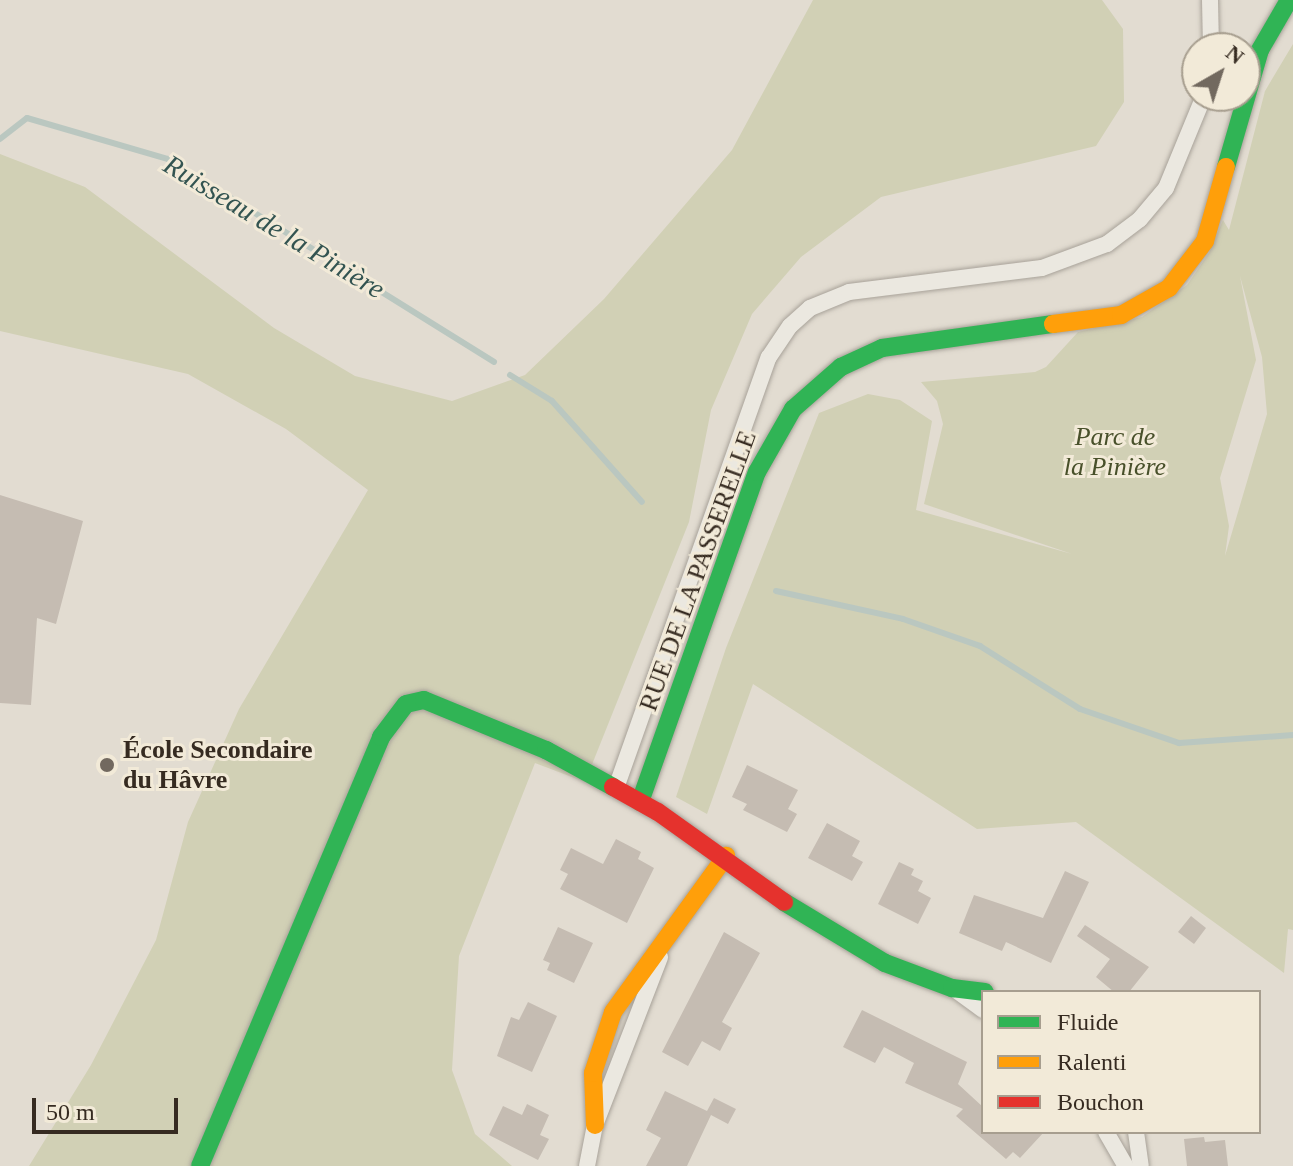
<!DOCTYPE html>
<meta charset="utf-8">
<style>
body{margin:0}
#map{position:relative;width:1293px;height:1166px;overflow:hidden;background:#e2dcd1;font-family:Georgia,serif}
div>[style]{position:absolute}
.green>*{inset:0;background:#d1d0b5}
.stream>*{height:6px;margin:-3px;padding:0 3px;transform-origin:3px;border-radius:3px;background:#bac7c0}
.building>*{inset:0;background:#c5bcb2}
.roads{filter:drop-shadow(0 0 2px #a8a299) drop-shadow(0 0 2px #a8a299)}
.street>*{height:16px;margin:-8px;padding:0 8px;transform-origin:8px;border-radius:8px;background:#ebe8e0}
.fast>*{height:18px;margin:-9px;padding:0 9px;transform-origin:9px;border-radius:9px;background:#30b455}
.slow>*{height:18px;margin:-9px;padding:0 9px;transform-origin:9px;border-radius:9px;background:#ff9f0a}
.jam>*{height:18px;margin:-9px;padding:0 9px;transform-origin:9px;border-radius:9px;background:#e5322d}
.dots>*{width:22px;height:22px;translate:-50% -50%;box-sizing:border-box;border:4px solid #f2ead8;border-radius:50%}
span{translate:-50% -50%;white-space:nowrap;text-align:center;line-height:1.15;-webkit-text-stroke:6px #f2ead8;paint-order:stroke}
.park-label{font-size:26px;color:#48502a;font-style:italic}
.street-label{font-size:26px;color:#362b21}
.poi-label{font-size:26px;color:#362b21;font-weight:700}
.left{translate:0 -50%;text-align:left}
.water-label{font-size:28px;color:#335451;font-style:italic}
.legend{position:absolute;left:981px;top:990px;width:280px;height:144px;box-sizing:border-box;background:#f2ead8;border:2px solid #a79e8f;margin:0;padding:10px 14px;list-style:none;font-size:24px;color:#362b21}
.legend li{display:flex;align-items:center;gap:16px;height:40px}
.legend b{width:40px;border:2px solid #a79e8f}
.north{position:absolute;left:1181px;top:32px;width:80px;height:80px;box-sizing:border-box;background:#f2ead8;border:2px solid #a79e8f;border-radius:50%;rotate:39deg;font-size:22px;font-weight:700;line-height:32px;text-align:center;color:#362b21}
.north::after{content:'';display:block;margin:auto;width:28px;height:36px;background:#72695f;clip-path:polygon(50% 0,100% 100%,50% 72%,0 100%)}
.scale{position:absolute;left:32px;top:1098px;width:146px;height:36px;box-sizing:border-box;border:4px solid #362b21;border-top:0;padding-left:10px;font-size:24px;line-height:28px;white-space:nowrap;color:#362b21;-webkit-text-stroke:6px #f2ead8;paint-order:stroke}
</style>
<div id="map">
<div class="green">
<i style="clip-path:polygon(813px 0,1102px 0,1123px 29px,1124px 102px,1096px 146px,881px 197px,801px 257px,752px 314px,711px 410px,689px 522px,585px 782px,535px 763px,459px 956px,452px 1070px,475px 1134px,512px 1166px,29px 1166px,91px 1065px,156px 940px,188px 822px,239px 709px,368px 490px,286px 429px,188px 374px,0 331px,0 154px,85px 187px,274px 328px,355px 376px,452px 401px,525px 375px,604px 299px,732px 150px)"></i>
<i style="clip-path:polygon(evenodd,1293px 44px,1293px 930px,1288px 929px,1284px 973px,1076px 822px,977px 829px,753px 684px,707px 814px,676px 797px,726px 648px,819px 413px,868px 394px,900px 400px,932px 421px,916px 510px,1072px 554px,924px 504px,943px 424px,937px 401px,921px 382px,1035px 372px,1046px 367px,1078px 332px,1142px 317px,1187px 285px,1209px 253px,1223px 220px,1229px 230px,1265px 91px,1293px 44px,1240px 276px,1262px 357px,1267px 414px,1225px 556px,1229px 526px,1220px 478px,1256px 360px,1240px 276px)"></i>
</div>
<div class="stream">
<i style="left:0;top:139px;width:34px;rotate:-38deg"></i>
<i style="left:27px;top:118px;width:147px;rotate:16.2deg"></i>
<i style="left:168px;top:159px;width:384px;rotate:31.9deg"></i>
<i style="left:510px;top:375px;width:49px;rotate:31.8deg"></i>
<i style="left:552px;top:401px;width:135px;rotate:48.3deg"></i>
<i style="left:776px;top:591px;width:130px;rotate:12.4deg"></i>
<i style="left:903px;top:619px;width:82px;rotate:19.3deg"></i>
<i style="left:980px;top:646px;width:118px;rotate:32.2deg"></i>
<i style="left:1080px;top:709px;width:105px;rotate:19deg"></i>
<i style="left:1179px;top:743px;width:114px;rotate:-4deg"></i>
</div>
<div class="building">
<i style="clip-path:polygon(0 495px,83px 521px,56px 624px,37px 618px,31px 705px,0 703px)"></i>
<i style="clip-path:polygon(747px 765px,798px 790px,788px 809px,797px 814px,787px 832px,743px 810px,747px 804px,732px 797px)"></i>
<i style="clip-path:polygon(827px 823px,860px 841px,852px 856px,863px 862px,852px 881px,808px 858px)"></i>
<i style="clip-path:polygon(616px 839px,641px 852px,638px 859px,654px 868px,627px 923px,560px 889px,568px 874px,560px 870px,571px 848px,603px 864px)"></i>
<i style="clip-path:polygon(899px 862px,914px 869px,911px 875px,923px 881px,918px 891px,931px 898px,918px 924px,878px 904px)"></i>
<i style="clip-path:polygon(1065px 871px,1089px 882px,1051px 963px,1006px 942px,1002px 951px,959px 933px,974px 895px,1043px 918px)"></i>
<i style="clip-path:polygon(1191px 916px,1206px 928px,1194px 944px,1178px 932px)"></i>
<i style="clip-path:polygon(1085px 925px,1149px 967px,1129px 992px,1114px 992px,1096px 977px,1110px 959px,1077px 936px)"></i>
<i style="clip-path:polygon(558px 927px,593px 943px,574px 983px,547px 970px,550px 963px,543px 960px)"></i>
<i style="clip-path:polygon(724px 932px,760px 953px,722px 1022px,732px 1028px,720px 1051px,702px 1041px,688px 1066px,662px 1052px)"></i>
<i style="clip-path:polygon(528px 1002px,557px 1016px,532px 1072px,497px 1056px,511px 1017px,519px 1020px)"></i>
<i style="clip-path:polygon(862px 1010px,967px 1062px,958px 1084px,983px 1107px,983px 1132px,1044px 1132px,1020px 1158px,1013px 1152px,1006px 1159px,956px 1116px,963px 1109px,905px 1083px,914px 1063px,884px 1047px,875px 1063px,843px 1047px)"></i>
<i style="clip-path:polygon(665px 1091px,707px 1111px,714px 1098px,736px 1109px,728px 1124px,711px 1115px,687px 1166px,646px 1166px,661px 1138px,646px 1130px)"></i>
<i style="clip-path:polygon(527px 1104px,549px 1115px,540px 1135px,549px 1139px,538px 1160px,489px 1135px,503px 1106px,522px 1115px)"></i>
<i style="clip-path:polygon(1204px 1137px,1205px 1142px,1225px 1140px,1228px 1166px,1187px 1166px,1184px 1139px)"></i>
</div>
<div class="roads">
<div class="street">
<i style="left:1210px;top:0;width:48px;rotate:88.8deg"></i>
<i style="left:616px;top:788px;width:457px;rotate:-70.5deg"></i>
<i style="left:769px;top:357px;width:37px;rotate:-56deg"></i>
<i style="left:790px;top:326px;width:27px;rotate:-42deg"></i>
<i style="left:810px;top:308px;width:42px;rotate:-22.3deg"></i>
<i style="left:849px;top:292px;width:194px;rotate:-7.1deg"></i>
<i style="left:1042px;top:268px;width:69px;rotate:-20.3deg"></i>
<i style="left:1107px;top:244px;width:41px;rotate:-37.1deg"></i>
<i style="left:1140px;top:219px;width:40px;rotate:-50deg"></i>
<i style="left:1166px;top:188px;width:100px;rotate:-67.6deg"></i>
<i style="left:957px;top:991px;width:32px;rotate:36deg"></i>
<i style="left:1106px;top:1132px;width:39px;rotate:60deg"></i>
<i style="left:1136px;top:1132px;width:34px;rotate:82deg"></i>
<i style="left:587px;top:1166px;width:42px;rotate:-79deg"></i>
<i style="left:595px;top:1125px;width:180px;rotate:-68.8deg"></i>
</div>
<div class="fast">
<i style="left:1226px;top:167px;width:122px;rotate:-73.8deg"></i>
<i style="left:1260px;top:50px;width:58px;rotate:-59.9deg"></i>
<i style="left:640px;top:802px;width:350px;rotate:-70.5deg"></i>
<i style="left:757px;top:472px;width:73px;rotate:-60.3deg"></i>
<i style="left:793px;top:409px;width:64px;rotate:-41.2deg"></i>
<i style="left:841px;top:367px;width:45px;rotate:-24.9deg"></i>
<i style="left:882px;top:348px;width:173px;rotate:-8deg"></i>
<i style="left:784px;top:902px;width:118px;rotate:31.1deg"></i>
<i style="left:885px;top:963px;width:72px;rotate:20.5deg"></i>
<i style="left:952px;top:988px;width:33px;rotate:7deg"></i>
<i style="left:200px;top:1166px;width:466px;rotate:-67.1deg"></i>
<i style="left:381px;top:737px;width:41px;rotate:-52.9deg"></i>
<i style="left:406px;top:704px;width:18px;rotate:-13deg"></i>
<i style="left:424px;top:700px;width:132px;rotate:22.3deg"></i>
<i style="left:546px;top:750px;width:77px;rotate:28.9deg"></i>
</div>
<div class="slow">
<i style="left:1053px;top:324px;width:69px;rotate:-7.5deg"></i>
<i style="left:1121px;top:315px;width:55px;rotate:-29.4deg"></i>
<i style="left:1169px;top:288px;width:59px;rotate:-52.5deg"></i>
<i style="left:1205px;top:241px;width:77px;rotate:-74.2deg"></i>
<i style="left:595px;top:1125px;width:52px;rotate:-92.2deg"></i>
<i style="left:593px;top:1073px;width:64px;rotate:-71.8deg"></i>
<i style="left:613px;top:1012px;width:193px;rotate:-54.1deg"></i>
</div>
<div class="jam">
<i style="left:613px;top:787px;width:51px;rotate:29.1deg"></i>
<i style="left:658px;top:812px;width:155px;rotate:35.5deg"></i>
</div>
</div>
<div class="dots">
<i style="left:107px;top:765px;background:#72695f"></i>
</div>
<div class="park-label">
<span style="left:1115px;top:452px">Parc de<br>la Pinière</span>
</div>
<div class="street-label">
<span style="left:698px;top:571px;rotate:-70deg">RUE DE LA PASSERELLE</span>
</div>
<div class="poi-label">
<span class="left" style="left:123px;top:765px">École Secondaire<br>du Hâvre</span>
</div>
<div class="water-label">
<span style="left:274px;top:227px;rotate:31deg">Ruisseau de la Pinière</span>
</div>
<ul class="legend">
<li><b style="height:10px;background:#30b455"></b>Fluide</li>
<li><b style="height:10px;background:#ff9f0a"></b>Ralenti</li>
<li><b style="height:10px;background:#e5322d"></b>Bouchon</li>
</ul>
<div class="north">N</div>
<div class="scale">50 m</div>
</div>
